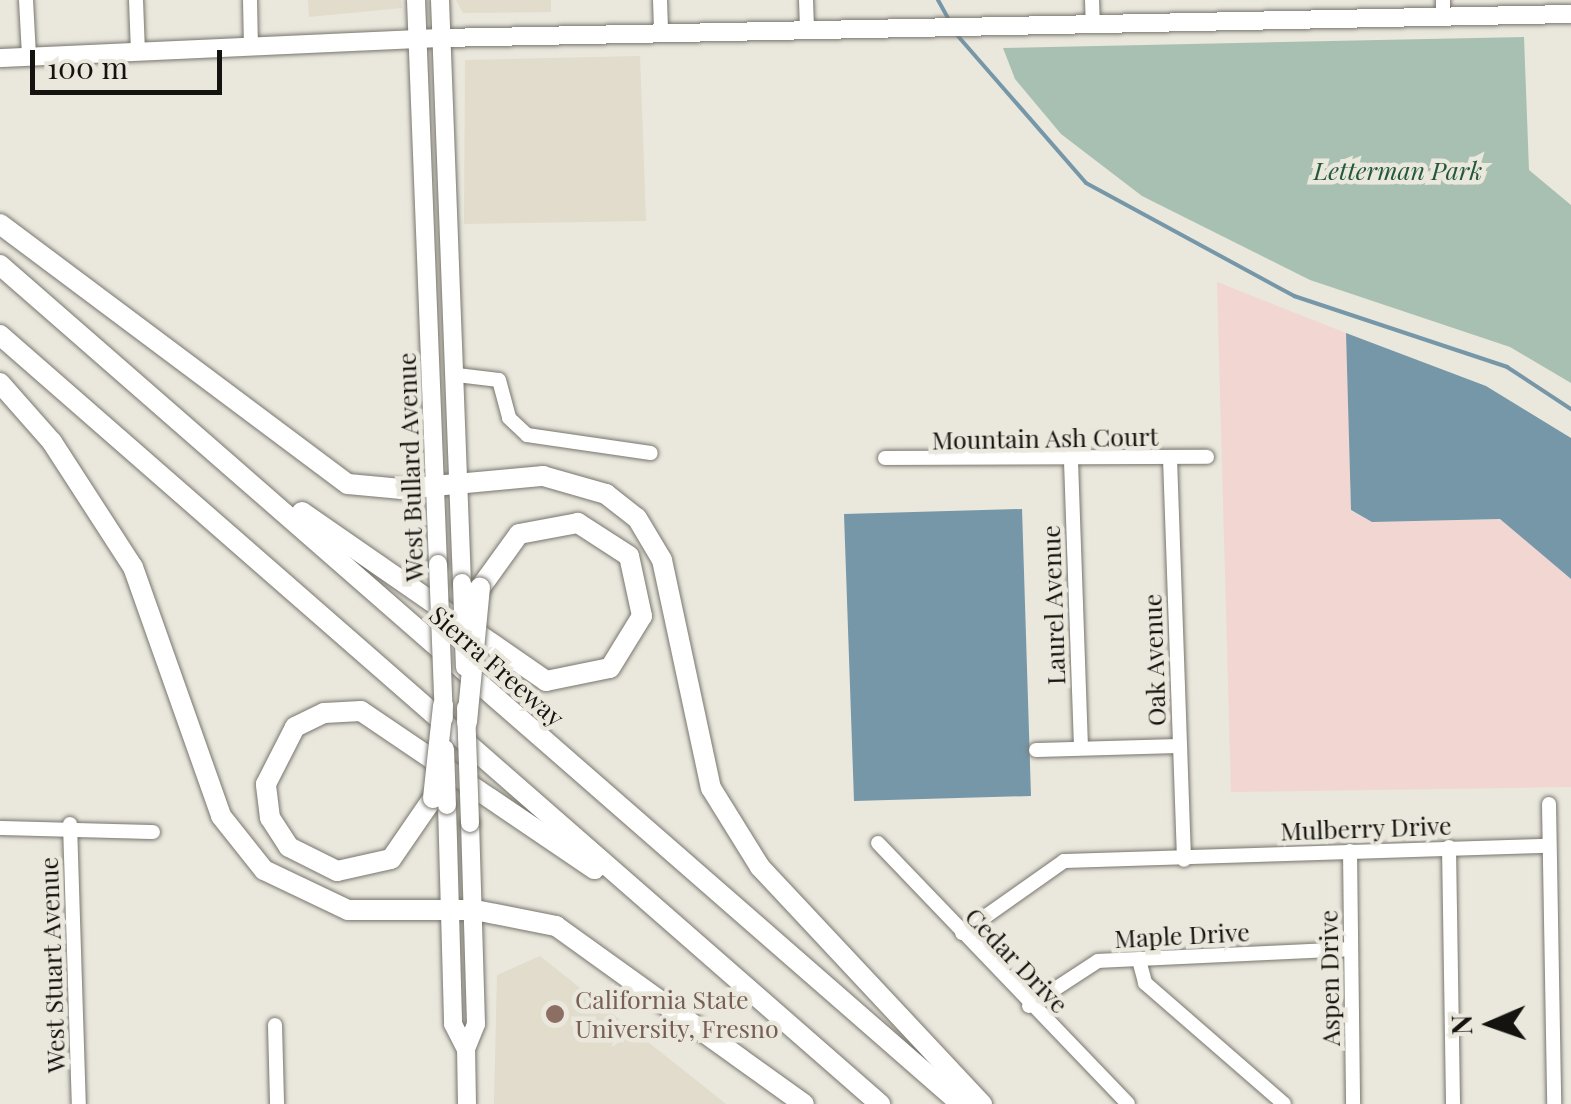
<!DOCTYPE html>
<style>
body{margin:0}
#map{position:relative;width:1571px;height:1104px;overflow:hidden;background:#eae7dd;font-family:"Playfair Display",serif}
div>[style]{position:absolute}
.built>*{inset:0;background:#e1dccb}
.industrial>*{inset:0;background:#f1d6d2}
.green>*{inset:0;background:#a8c0b1}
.water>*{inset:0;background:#7697a8}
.stream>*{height:4px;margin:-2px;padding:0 2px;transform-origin:2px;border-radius:2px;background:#7697a8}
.roads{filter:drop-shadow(0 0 2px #78766d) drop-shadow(0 0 2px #78766d)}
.minor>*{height:14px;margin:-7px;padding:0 7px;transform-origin:7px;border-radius:7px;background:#fff}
.major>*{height:18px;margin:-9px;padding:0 9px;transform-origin:9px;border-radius:9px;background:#fff}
.highway>*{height:20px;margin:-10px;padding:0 10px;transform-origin:10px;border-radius:10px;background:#fff}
.bridges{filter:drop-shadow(0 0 2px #78766d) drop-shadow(0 0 2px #78766d)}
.major-bridge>*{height:18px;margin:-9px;padding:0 9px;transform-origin:9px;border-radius:9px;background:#fff}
.highway-bridge>*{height:20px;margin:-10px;padding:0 10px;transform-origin:10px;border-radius:10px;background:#fff}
.dots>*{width:28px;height:28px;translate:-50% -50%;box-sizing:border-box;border:5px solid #eae7dd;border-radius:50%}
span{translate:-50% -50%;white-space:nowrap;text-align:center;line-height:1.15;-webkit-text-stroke:9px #eae7dd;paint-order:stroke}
.park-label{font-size:25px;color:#22583c;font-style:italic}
.street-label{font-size:25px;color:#14130f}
.education-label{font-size:25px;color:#785e54}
.left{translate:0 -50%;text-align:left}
.north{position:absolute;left:1441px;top:974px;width:100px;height:100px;-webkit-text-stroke:8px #eae7dd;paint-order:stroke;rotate:268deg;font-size:28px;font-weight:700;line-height:40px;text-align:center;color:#14130f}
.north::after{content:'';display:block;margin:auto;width:35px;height:45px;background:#14130f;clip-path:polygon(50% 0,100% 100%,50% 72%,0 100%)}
.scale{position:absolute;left:30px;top:50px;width:192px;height:45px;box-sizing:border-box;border:5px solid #14130f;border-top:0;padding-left:12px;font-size:30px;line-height:35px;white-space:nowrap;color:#14130f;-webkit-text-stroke:8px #eae7dd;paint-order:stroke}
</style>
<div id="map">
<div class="built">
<i style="clip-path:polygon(308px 0,401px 0,402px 8px,309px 17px)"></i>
<i style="clip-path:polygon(456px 0,551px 0,551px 12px,463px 13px)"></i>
<i style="clip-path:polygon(640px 56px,646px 221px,464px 224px,465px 60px)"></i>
<i style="clip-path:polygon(540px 956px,726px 1104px,494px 1104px,497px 975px)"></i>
</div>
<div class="industrial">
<i style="clip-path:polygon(1217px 282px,1346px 333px,1351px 511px,1372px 522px,1500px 519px,1571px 579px,1571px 787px,1231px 792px)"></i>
</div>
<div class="green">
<i style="clip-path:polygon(1524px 37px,1529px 170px,1571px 205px,1571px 383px,1510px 347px,1310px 280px,1142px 196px,1061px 134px,1015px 79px,1003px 48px)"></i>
</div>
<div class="water">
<i style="clip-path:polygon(1346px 333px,1486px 386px,1571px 438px,1571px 579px,1500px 519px,1372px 522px,1351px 510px)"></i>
<i style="clip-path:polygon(1022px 509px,1031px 796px,854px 801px,844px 514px)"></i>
</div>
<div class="stream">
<i style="left:938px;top:0;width:25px;rotate:61deg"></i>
<i style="left:957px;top:35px;width:196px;rotate:48.9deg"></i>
<i style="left:1086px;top:183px;width:237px;rotate:28.5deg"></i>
<i style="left:1294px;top:296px;width:225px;rotate:18.4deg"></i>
<i style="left:1507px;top:367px;width:77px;rotate:33.3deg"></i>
</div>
<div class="roads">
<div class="minor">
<i style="left:26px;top:0;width:56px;rotate:86.9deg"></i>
<i style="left:136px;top:0;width:52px;rotate:87.8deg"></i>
<i style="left:250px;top:0;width:47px;rotate:88.8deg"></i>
<i style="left:660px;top:0;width:33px;rotate:88deg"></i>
<i style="left:806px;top:0;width:30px;rotate:88deg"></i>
<i style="left:1092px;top:0;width:25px;rotate:88deg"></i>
<i style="left:1443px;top:0;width:17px;rotate:90deg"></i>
<i style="left:457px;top:375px;width:42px;rotate:6.8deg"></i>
<i style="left:499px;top:380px;width:39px;rotate:75deg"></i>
<i style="left:509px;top:418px;width:25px;rotate:43deg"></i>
<i style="left:527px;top:435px;width:125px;rotate:8.3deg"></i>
<i style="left:885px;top:458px;width:322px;rotate:-0.2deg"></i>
<i style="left:1170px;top:458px;width:402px;rotate:88deg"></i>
<i style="left:1071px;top:461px;width:287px;rotate:88deg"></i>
<i style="left:1036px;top:750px;width:144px;rotate:-1.6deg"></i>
<i style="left:1549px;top:804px;width:300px;rotate:89deg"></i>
<i style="left:70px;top:824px;width:280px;rotate:88.2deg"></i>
<i style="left:0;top:828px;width:153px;rotate:1.5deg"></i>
<i style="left:878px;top:843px;width:361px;rotate:46.2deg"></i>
<i style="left:1449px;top:847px;width:257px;rotate:89.1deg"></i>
<i style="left:1350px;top:851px;width:253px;rotate:89.3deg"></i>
<i style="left:962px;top:933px;width:125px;rotate:-35.2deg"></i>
<i style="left:1064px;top:861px;width:485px;rotate:-1.8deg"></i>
<i style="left:1139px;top:960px;width:24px;rotate:75deg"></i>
<i style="left:1145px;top:983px;width:184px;rotate:41deg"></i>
<i style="left:1029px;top:1006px;width:82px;rotate:-33.1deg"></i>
<i style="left:1098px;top:961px;width:253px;rotate:-2.7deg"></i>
<i style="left:275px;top:1025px;width:79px;rotate:88.5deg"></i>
</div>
<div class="major">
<i style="left:416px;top:0;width:564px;rotate:87.77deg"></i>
<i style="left:440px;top:0;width:583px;rotate:87.84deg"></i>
<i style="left:0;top:58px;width:442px;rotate:-2.6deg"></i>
<i style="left:442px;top:38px;width:1129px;rotate:-1.22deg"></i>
<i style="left:447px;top:805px;width:219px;rotate:88.4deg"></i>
<i style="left:453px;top:1024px;width:28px;rotate:63deg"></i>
<i style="left:467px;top:1104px;width:55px;rotate:-91deg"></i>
<i style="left:466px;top:1049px;width:27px;rotate:-68deg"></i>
<i style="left:476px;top:1024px;width:201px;rotate:-91.7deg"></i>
</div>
<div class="highway">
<i style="left:0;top:224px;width:434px;rotate:36.8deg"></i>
<i style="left:348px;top:484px;width:54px;rotate:5.3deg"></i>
<i style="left:402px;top:489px;width:142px;rotate:-5.3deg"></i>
<i style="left:543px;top:476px;width:66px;rotate:15.9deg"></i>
<i style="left:606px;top:494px;width:39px;rotate:38deg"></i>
<i style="left:637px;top:518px;width:49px;rotate:59.2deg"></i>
<i style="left:662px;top:560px;width:233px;rotate:77.9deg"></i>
<i style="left:711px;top:788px;width:93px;rotate:58.2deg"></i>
<i style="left:760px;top:867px;width:325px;rotate:46.9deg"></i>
<i style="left:0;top:265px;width:1276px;rotate:41.12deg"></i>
<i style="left:0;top:335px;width:1169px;rotate:41.15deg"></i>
<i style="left:0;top:383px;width:79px;rotate:48.6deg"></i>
<i style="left:52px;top:442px;width:149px;rotate:57.1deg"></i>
<i style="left:133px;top:567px;width:264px;rotate:70.5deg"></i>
<i style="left:221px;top:816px;width:69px;rotate:51.5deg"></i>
<i style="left:264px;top:870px;width:93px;rotate:25.5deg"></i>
<i style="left:348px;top:910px;width:127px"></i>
<i style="left:475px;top:910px;width:83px;rotate:11.2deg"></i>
<i style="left:556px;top:926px;width:305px;rotate:35.7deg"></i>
<i style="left:302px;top:512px;width:297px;rotate:34.7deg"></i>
<i style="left:546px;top:681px;width:65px;rotate:-11.5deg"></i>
<i style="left:610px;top:668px;width:61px;rotate:-58.4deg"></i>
<i style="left:642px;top:616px;width:61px;rotate:-102.2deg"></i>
<i style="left:629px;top:556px;width:61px;rotate:-147.1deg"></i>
<i style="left:578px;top:523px;width:60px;rotate:169.4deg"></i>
<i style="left:519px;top:534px;width:67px;rotate:125.8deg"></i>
<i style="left:433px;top:798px;width:74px;rotate:124.5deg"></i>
<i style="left:391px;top:859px;width:55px;rotate:167.5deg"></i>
<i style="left:337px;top:871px;width:54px;rotate:-153.4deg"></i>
<i style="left:289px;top:847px;width:35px;rotate:-123deg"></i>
<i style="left:270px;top:818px;width:34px;rotate:-97deg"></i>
<i style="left:266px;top:784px;width:64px;rotate:-63deg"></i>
<i style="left:295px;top:727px;width:32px;rotate:-26deg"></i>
<i style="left:324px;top:713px;width:37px;rotate:-3deg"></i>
<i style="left:361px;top:711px;width:282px;rotate:34.1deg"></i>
</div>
</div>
<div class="bridges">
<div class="major-bridge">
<i style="left:438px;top:564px;width:154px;rotate:87.8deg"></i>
<i style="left:462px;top:583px;width:84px;rotate:88deg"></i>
<i style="left:466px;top:708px;width:115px;rotate:88deg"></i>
<i style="left:445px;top:749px;width:56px;rotate:88deg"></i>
</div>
<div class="highway-bridge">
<i style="left:467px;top:722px;width:135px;rotate:-84.5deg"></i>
<i style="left:433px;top:798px;width:93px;rotate:-83.8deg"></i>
</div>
</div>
<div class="dots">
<i style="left:555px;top:1014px;background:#8d6e63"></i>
</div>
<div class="park-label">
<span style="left:1398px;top:170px">Letterman Park</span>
</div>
<div class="street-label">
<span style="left:1045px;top:438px;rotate:-1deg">Mountain Ash Court</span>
<span style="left:410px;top:467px;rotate:-92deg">West Bullard Avenue</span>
<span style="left:1053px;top:605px;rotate:-92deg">Laurel Avenue</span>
<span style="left:1154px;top:660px;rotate:-92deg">Oak Avenue</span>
<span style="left:497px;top:666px;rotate:41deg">Sierra Freeway</span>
<span style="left:1366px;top:828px;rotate:-2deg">Mulberry Drive</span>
<span style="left:1182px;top:935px;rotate:-3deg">Maple Drive</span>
<span style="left:1017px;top:960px;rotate:46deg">Cedar Drive</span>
<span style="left:52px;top:965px;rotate:-92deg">West Stuart Avenue</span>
<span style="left:1329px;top:978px;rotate:-91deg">Aspen Drive</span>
</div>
<div class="education-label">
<span class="left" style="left:575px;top:1014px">California State<br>University, Fresno</span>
</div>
<div class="north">N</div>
<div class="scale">100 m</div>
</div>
